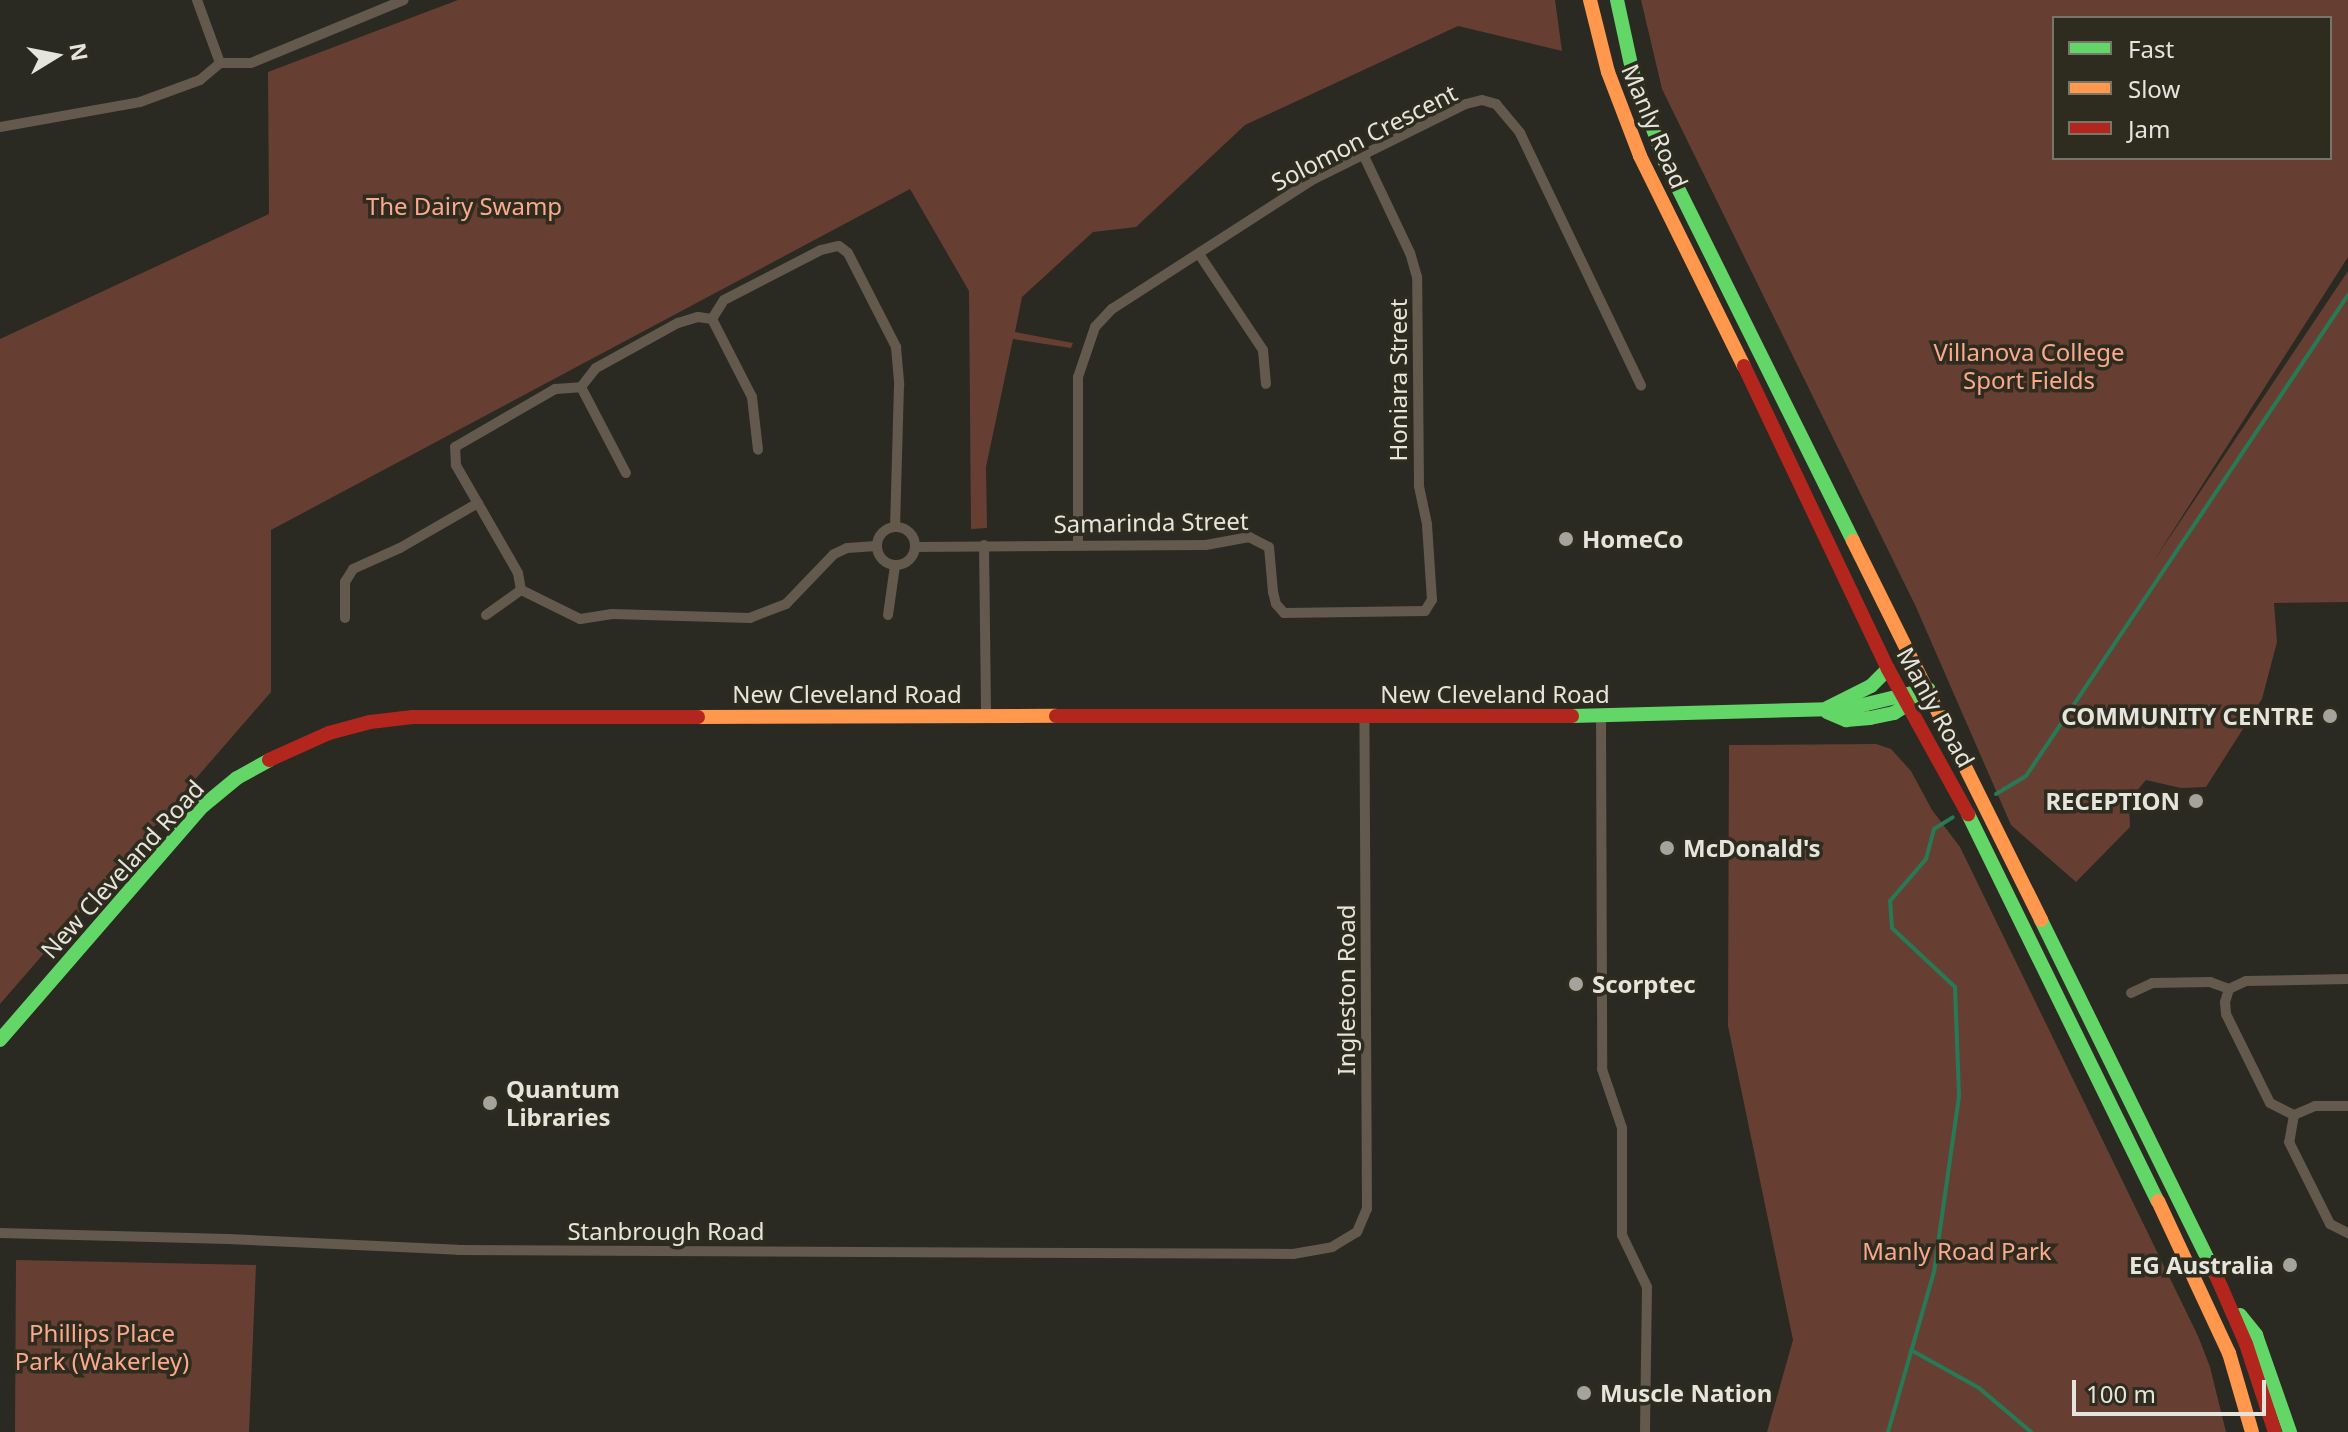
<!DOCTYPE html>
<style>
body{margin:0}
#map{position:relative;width:2348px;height:1432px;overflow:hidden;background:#2a2922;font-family:"Noto Sans",sans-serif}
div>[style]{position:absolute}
.green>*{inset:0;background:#663f32}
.stream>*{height:4px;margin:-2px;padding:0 2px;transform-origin:2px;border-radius:2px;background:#287a56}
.street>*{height:10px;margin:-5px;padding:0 5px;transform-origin:5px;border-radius:5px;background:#63594d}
.street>.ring{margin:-5px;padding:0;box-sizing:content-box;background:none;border:10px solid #63594d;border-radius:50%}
.fast>*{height:14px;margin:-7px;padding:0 7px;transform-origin:7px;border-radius:7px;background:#63d668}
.slow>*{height:14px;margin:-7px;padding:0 7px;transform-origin:7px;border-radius:7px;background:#ff974d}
.jam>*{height:14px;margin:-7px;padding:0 7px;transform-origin:7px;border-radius:7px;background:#b3261e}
.dots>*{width:22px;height:22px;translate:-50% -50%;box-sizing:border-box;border:4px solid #2e2c1f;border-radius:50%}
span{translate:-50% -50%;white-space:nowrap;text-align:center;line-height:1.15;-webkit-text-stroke:7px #2e2c1f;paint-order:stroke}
.street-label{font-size:24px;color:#e6e5dd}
.park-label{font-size:24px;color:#fca88c}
.poi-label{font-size:24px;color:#e6e5dd;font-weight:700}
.left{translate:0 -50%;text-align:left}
.right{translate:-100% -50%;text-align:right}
.legend{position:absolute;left:2052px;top:16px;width:280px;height:144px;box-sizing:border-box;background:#2e2c1f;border:2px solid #78766b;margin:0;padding:10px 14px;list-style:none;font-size:24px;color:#e6e5dd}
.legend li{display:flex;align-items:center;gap:16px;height:40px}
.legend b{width:40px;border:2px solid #78766b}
.north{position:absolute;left:16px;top:16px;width:80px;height:80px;-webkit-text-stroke:6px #2e2c1f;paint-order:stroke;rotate:80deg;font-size:22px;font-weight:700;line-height:32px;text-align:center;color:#e6e5dd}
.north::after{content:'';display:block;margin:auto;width:28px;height:36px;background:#e6e5dd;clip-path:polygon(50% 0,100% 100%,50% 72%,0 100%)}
.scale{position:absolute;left:2072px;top:1380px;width:194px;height:36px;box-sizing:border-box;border:4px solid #e6e5dd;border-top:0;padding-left:10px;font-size:24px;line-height:28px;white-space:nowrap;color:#e6e5dd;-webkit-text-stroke:6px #2e2c1f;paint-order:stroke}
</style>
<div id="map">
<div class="green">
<i style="clip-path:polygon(458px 0,1555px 0,1562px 51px,1458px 26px,1245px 125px,1136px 227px,1093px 232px,1022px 297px,1015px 332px,1073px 343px,1071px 348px,1013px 339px,986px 467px,987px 528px,971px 529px,969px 291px,910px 189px,271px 530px,271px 692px,0 1004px,0 339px,269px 214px,268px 72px)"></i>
<i style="clip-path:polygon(evenodd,1641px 0,2348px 0,2348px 257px,2153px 562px,2348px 271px,2348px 602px,2274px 603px,2277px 642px,2262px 699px,2206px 787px,2181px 788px,2146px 780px,2129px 800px,2130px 827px,2076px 882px,2011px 825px,1916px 607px,1662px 89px,1641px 0,2054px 18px,2330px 18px,2330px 158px,2054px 158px,2054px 18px)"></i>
<i style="clip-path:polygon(1876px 744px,1891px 749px,1911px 771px,1932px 810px,1960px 847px,2198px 1336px,2210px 1367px,2226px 1432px,1767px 1432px,1793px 1340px,1728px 1026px,1729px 745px)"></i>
<i style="clip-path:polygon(16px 1260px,256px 1265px,249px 1432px,15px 1432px)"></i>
</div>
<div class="stream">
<i style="left:1996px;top:794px;width:35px;rotate:-31deg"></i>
<i style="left:2026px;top:776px;width:579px;rotate:-56.2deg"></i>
<i style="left:1911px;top:1350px;width:78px;rotate:29.2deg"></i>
<i style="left:1979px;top:1388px;width:68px;rotate:40.2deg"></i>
<i style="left:1888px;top:1432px;width:166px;rotate:-74deg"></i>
<i style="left:1934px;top:1272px;width:178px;rotate:-81.9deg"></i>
<i style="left:1959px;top:1096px;width:109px;rotate:-92.1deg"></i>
<i style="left:1955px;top:987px;width:86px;rotate:-136.9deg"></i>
<i style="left:1892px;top:928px;width:27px;rotate:-94deg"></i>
<i style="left:1890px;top:901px;width:55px;rotate:-49.4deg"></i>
<i style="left:1926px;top:859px;width:31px;rotate:-75deg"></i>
<i style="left:1934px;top:829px;width:22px;rotate:-32deg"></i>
</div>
<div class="street">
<i style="left:197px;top:0;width:67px;rotate:69.9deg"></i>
<i style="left:0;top:127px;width:142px;rotate:-10.1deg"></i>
<i style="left:140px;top:102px;width:64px;rotate:-20.1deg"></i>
<i style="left:200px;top:80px;width:26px;rotate:-40deg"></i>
<i style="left:220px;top:63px;width:31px"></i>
<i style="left:251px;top:63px;width:165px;rotate:-22.4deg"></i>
<i style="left:1199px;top:254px;width:115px;rotate:56.3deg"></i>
<i style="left:1263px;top:350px;width:34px;rotate:85deg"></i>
<i style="left:712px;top:319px;width:88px;rotate:62.9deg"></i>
<i style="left:752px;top:397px;width:53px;rotate:83.5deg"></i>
<i style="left:581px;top:387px;width:97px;rotate:62.4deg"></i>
<i class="ring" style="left:877px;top:527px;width:28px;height:28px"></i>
<i style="left:984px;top:545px;width:171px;rotate:89.3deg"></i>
<i style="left:1078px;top:545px;width:168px;rotate:-90deg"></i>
<i style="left:1078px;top:377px;width:53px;rotate:-71.2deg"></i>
<i style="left:1095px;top:327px;width:25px;rotate:-47deg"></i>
<i style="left:1112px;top:309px;width:240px;rotate:-32.8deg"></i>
<i style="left:1314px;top:179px;width:169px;rotate:-26.3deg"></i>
<i style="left:1466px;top:104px;width:16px;rotate:-14deg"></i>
<i style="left:1482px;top:100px;width:15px;rotate:16deg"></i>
<i style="left:1496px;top:104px;width:38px;rotate:50deg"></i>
<i style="left:1520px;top:133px;width:280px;rotate:64.4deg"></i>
<i style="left:876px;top:546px;width:29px;rotate:176deg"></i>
<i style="left:847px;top:548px;width:14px;rotate:155deg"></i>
<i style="left:834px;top:554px;width:69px;rotate:133.8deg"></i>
<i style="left:786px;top:604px;width:39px;rotate:159deg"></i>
<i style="left:750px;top:618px;width:138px;rotate:-178.3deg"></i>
<i style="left:612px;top:614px;width:32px;rotate:171deg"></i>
<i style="left:580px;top:619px;width:66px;rotate:-153.8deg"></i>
<i style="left:521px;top:590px;width:17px;rotate:-100deg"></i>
<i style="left:518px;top:573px;width:125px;rotate:-119.9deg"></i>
<i style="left:456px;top:465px;width:18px;rotate:-93deg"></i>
<i style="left:455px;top:447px;width:116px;rotate:-30.1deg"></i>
<i style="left:555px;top:389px;width:26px;rotate:-4deg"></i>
<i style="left:581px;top:387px;width:24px;rotate:-52deg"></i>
<i style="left:596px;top:368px;width:94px;rotate:-28.8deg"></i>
<i style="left:678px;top:323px;width:21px;rotate:-17deg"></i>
<i style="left:698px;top:317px;width:14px;rotate:8deg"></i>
<i style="left:712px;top:319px;width:22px;rotate:-58deg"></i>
<i style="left:724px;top:300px;width:109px;rotate:-27.3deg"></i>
<i style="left:821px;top:250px;width:18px;rotate:-13deg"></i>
<i style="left:839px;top:246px;width:11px;rotate:38deg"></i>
<i style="left:848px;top:253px;width:106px;rotate:62.9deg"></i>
<i style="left:896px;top:347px;width:38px;rotate:85deg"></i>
<i style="left:899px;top:385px;width:142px;rotate:91.6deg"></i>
<i style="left:915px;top:547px;width:291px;rotate:-0.4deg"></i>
<i style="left:1206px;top:545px;width:44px;rotate:-10.5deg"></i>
<i style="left:1249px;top:537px;width:22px;rotate:27deg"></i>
<i style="left:1269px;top:547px;width:45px;rotate:84.9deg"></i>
<i style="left:1273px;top:592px;width:12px;rotate:76deg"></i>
<i style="left:1276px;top:604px;width:12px;rotate:48deg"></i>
<i style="left:1284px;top:613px;width:141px;rotate:-0.8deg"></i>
<i style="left:1425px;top:611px;width:13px;rotate:-58deg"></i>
<i style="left:1432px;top:600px;width:76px;rotate:-93.8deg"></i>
<i style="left:1427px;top:524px;width:39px;rotate:-102deg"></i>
<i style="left:1419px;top:486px;width:209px;rotate:-90.5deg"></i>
<i style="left:1417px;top:277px;width:25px;rotate:-106deg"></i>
<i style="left:1410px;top:253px;width:107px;rotate:-115.4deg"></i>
<i style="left:486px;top:615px;width:43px;rotate:-35.5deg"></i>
<i style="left:888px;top:615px;width:49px;rotate:-81.9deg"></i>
<i style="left:345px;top:618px;width:36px;rotate:-90deg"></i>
<i style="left:345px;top:582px;width:15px;rotate:-58deg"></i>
<i style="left:353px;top:569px;width:51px;rotate:-24.1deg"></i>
<i style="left:400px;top:548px;width:90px;rotate:-30deg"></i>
<i style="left:1601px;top:716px;width:353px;rotate:89.8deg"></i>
<i style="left:1602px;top:1069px;width:62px;rotate:71.3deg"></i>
<i style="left:1622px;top:1128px;width:107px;rotate:90deg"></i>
<i style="left:1622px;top:1235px;width:58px;rotate:64.3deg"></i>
<i style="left:1647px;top:1287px;width:145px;rotate:90.8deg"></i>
<i style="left:2348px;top:979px;width:102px;rotate:178.9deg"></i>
<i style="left:2246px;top:981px;width:19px;rotate:155deg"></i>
<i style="left:2229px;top:989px;width:14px;rotate:107deg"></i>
<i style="left:2225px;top:1002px;width:12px;rotate:85deg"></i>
<i style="left:2226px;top:1014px;width:99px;rotate:63.7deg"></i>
<i style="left:2270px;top:1103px;width:27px;rotate:27deg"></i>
<i style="left:2294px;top:1115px;width:27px;rotate:100deg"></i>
<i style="left:2289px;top:1142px;width:92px;rotate:63.4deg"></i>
<i style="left:2330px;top:1224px;width:20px;rotate:27deg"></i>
<i style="left:2131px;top:993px;width:23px;rotate:-25deg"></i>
<i style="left:2152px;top:983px;width:58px;rotate:-1deg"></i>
<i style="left:2210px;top:982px;width:20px;rotate:20deg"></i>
<i style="left:2294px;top:1115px;width:23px;rotate:-23deg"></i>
<i style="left:2315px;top:1106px;width:33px"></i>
<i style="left:0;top:1233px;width:228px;rotate:1.5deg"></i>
<i style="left:228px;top:1239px;width:230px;rotate:2.7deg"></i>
<i style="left:458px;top:1250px;width:835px;rotate:0.27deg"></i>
<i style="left:1293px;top:1254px;width:40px;rotate:-10deg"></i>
<i style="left:1332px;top:1247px;width:29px;rotate:-31deg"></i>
<i style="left:1357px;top:1232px;width:25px;rotate:-67deg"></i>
<i style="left:1367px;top:1209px;width:493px;rotate:-90.3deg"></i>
</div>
<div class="fast">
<i style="left:1617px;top:0;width:76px;rotate:77.8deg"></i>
<i style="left:1633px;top:74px;width:94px;rotate:70deg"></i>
<i style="left:1665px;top:162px;width:423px;rotate:63.6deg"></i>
<i style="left:1827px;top:708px;width:49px;rotate:-26.6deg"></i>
<i style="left:1871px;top:686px;width:24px;rotate:-45deg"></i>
<i style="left:1827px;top:712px;width:21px;rotate:23deg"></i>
<i style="left:1846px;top:720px;width:24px;rotate:-5deg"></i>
<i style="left:1870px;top:718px;width:25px;rotate:-12deg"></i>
<i style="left:1894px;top:713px;width:26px;rotate:-32deg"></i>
<i style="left:1572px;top:716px;width:274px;rotate:-1.5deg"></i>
<i style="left:1846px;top:709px;width:85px;rotate:-13.5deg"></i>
<i style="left:1968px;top:814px;width:431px;rotate:63.9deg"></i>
<i style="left:2041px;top:920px;width:394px;rotate:63.8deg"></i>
<i style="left:0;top:1040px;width:310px;rotate:-49.1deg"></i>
<i style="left:203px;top:806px;width:44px;rotate:-39.5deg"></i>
<i style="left:237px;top:778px;width:37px;rotate:-29deg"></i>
<i style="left:2240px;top:1315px;width:26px;rotate:51deg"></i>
<i style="left:2256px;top:1335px;width:103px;rotate:70.7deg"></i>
</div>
<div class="slow">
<i style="left:1590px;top:0;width:74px;rotate:76deg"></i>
<i style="left:1608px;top:72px;width:90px;rotate:69.1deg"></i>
<i style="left:1640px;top:156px;width:234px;rotate:63.7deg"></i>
<i style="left:1853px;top:541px;width:423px;rotate:63.6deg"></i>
<i style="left:698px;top:717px;width:358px;rotate:-0.2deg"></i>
<i style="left:2158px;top:1201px;width:168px;rotate:65deg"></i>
<i style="left:2229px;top:1353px;width:82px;rotate:73.8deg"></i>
</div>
<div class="jam">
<i style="left:1744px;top:366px;width:335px;rotate:64.6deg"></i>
<i style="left:1888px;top:669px;width:166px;rotate:61.1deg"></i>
<i style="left:1056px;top:716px;width:516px"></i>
<i style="left:269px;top:760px;width:66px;rotate:-24.2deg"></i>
<i style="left:329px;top:733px;width:42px;rotate:-15deg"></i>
<i style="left:370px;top:722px;width:43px;rotate:-6.6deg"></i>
<i style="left:413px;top:717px;width:285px"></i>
<i style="left:2215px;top:1273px;width:77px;rotate:66.4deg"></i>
<i style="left:2246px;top:1344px;width:93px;rotate:71.8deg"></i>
</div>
<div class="dots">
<i style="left:1566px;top:539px;background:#a4a39c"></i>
<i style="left:2330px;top:716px;background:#a4a39c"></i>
<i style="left:2196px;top:801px;background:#a4a39c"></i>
<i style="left:1667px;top:848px;background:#a4a39c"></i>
<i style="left:1576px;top:984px;background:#a4a39c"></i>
<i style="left:490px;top:1103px;background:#a4a39c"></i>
<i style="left:2290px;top:1265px;background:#a4a39c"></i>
<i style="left:1584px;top:1393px;background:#a4a39c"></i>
</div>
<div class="street-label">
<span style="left:1655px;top:126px;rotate:67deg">Manly Road</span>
<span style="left:1364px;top:137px;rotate:-27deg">Solomon Crescent</span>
<span style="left:1398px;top:380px;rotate:-90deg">Honiara Street</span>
<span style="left:1151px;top:522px;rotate:-1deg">Samarinda Street</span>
<span style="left:847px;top:694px">New Cleveland Road</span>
<span style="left:1495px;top:694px">New Cleveland Road</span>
<span style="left:1936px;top:707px;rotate:61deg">Manly Road</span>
<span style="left:122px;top:869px;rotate:-48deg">New Cleveland Road</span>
<span style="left:1346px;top:990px;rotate:-90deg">Ingleston Road</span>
<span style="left:666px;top:1231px">Stanbrough Road</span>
</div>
<div class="park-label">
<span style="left:464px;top:206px">The Dairy Swamp</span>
<span style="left:2029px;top:366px">Villanova College<br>Sport Fields</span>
<span style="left:1957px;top:1251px">Manly Road Park</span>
<span style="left:102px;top:1347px">Phillips Place<br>Park (Wakerley)</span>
</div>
<div class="poi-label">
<span class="left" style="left:1582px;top:539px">HomeCo</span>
<span class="right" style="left:2314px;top:716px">COMMUNITY CENTRE</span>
<span class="right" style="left:2180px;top:801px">RECEPTION</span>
<span class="left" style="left:1683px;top:848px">McDonald's</span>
<span class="left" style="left:1592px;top:984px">Scorptec</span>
<span class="left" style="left:506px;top:1103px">Quantum<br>Libraries</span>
<span class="right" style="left:2274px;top:1265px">EG Australia</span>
<span class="left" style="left:1600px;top:1393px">Muscle Nation</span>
</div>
<ul class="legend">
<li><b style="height:10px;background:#63d668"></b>Fast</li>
<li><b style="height:10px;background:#ff974d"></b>Slow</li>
<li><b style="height:10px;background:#b3261e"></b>Jam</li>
</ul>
<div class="north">N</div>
<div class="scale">100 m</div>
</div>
